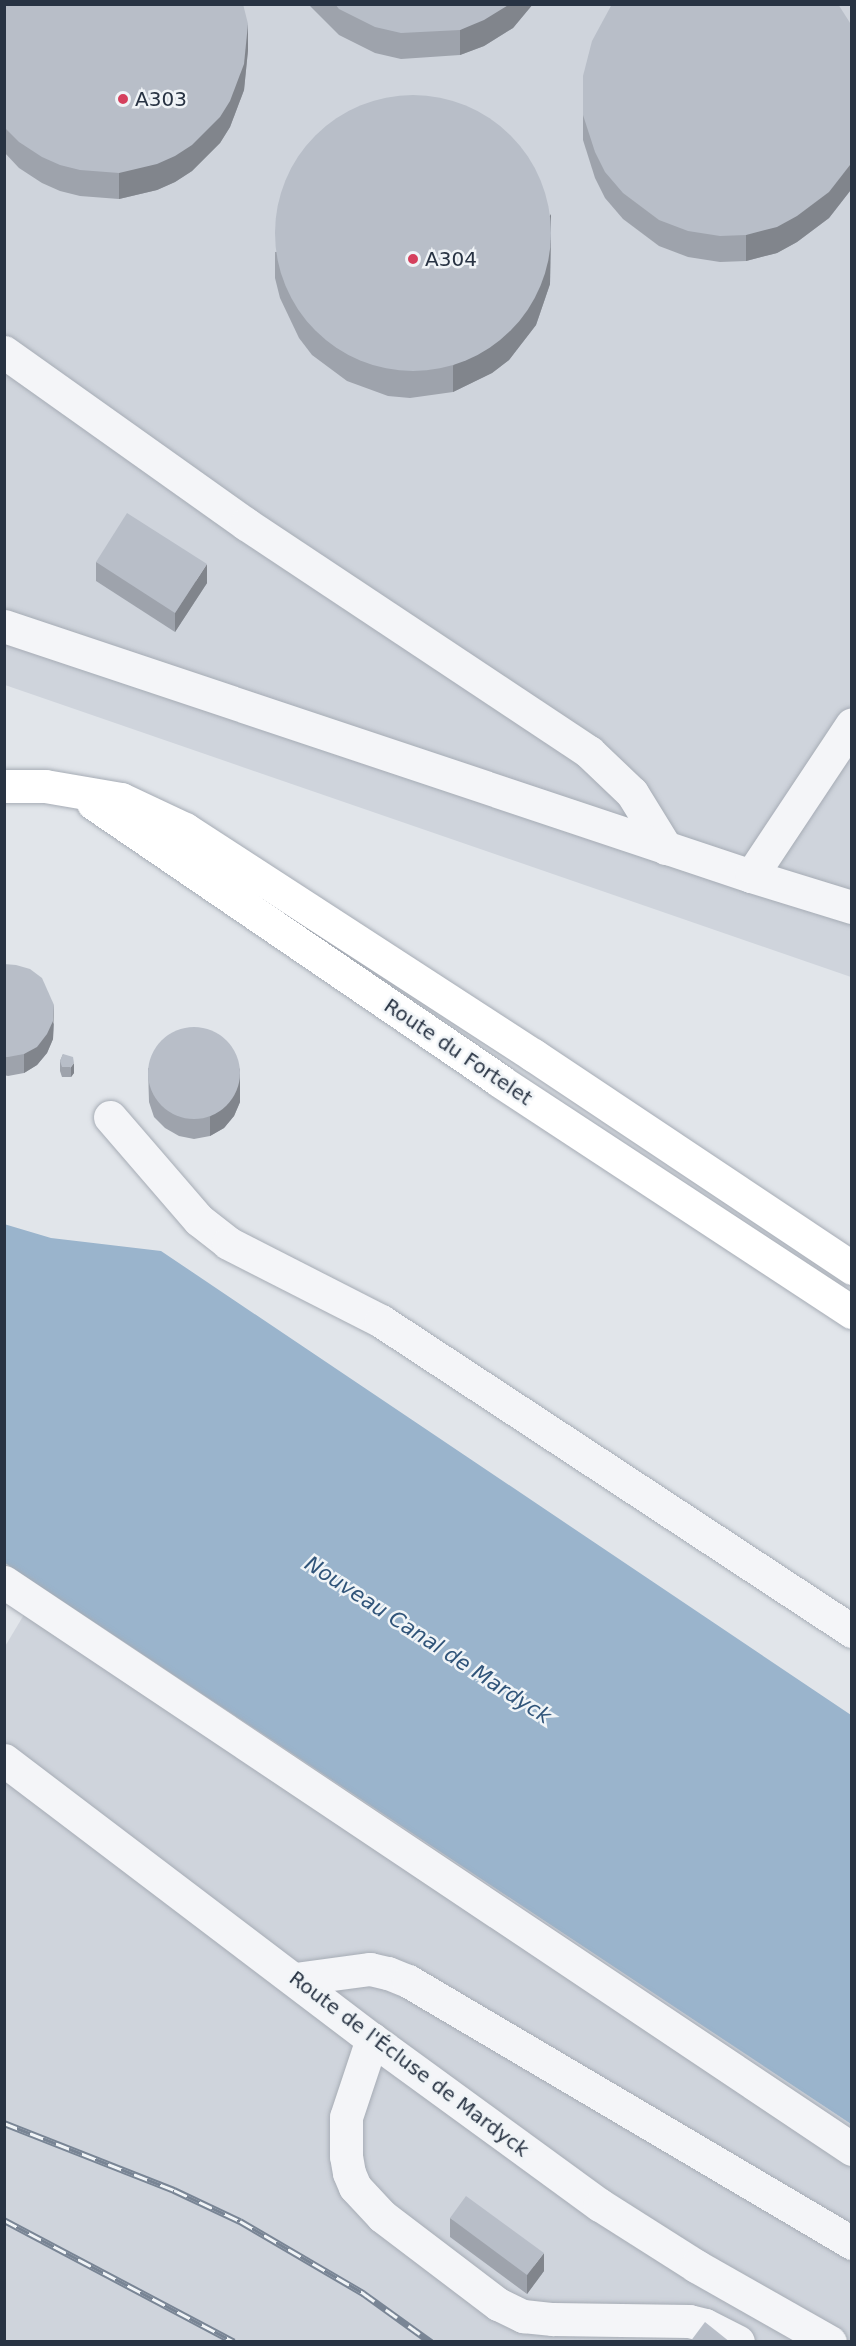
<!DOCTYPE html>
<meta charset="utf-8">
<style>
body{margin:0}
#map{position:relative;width:856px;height:2346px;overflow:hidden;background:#e1e5ea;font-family:"DejaVu Sans",sans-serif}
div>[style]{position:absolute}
.built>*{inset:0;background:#cfd4dc}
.water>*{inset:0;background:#9ab4cc}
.roads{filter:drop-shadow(0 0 2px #a6acb5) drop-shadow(0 0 2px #a6acb5)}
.minor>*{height:33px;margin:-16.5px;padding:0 16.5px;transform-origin:16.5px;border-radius:16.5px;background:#f4f5f8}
.major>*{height:33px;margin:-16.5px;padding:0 16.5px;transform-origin:16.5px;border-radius:16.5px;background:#fff}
.rail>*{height:7px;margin-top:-3.5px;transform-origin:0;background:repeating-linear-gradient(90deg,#f0f4f7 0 14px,#798595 0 28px);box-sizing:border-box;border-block:2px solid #798595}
.wall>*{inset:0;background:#9ea3ac}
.shaded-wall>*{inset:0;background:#81858c}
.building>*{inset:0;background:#b8bec8}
.round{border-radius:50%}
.dots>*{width:16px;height:16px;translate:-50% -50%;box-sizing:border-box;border:3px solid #f0f4f7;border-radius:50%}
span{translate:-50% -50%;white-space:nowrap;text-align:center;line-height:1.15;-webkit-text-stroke:5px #f0f4f7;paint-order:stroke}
.poi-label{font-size:20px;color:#283343}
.left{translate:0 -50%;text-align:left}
.street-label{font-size:20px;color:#283343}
.water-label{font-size:21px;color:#305479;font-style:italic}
.frame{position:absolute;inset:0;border:6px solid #283343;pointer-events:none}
</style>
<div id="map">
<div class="built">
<i style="clip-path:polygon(5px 5px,851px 5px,851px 977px,5px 685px)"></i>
<i style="clip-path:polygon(40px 1588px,280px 1743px,851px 2124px,851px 2341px,5px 2342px,4px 1648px)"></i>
</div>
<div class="water">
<i style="clip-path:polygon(4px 1224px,51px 1238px,161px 1251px,851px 1715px,851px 2124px,5px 1563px)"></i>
</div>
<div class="roads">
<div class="minor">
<i style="left:4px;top:352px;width:297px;rotate:35.4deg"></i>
<i style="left:246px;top:524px;width:412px;rotate:33.6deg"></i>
<i style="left:589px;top:752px;width:59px;rotate:43.6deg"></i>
<i style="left:632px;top:793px;width:65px;rotate:58.3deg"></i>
<i style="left:4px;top:626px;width:788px;rotate:18.5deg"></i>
<i style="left:751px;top:876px;width:106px;rotate:17.1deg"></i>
<i style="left:751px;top:876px;width:182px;rotate:-56.4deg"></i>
<i style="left:110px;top:1117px;width:136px;rotate:49.2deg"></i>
<i style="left:199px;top:1220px;width:37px;rotate:38deg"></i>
<i style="left:228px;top:1243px;width:172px;rotate:27deg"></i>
<i style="left:381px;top:1321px;width:564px;rotate:33.35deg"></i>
<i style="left:4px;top:1582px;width:1020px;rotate:33.77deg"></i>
<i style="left:4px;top:1760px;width:462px;rotate:37.2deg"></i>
<i style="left:372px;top:2039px;width:282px;rotate:36.1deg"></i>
<i style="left:600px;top:2205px;width:114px;rotate:32.4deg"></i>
<i style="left:696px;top:2266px;width:154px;rotate:29.6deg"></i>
<i style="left:295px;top:1979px;width:76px;rotate:-7.6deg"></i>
<i style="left:370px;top:1969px;width:18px;rotate:13deg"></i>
<i style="left:388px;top:1973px;width:22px;rotate:22deg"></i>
<i style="left:408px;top:1981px;width:516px;rotate:30.54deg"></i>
<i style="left:372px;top:2039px;width:82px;rotate:108.4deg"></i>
<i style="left:346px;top:2117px;width:39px;rotate:90deg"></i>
<i style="left:346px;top:2156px;width:17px;rotate:80deg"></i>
<i style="left:349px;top:2173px;width:15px;rotate:67deg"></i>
<i style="left:355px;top:2187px;width:40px;rotate:47deg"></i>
<i style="left:382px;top:2216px;width:146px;rotate:37.2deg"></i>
<i style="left:498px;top:2304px;width:28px;rotate:26deg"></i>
<i style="left:523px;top:2316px;width:30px;rotate:6deg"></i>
<i style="left:553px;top:2319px;width:136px;rotate:0.8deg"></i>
<i style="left:689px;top:2321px;width:16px;rotate:14deg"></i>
<i style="left:705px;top:2325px;width:37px;rotate:27deg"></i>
</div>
<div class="major">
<i style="left:4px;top:786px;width:41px"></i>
<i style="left:45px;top:786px;width:77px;rotate:9.7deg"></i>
<i style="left:121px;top:799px;width:71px;rotate:25.1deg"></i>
<i style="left:185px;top:829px;width:415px;rotate:33deg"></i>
<i style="left:533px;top:1055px;width:384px;rotate:33.7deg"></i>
<i style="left:93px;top:803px;width:493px;rotate:34.3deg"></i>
<i style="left:500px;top:1081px;width:421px;rotate:33.3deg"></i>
</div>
</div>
<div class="rail">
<i style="left:4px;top:2123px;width:183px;rotate:21.5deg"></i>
<i style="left:174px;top:2190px;width:73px;rotate:25.2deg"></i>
<i style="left:240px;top:2221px;width:143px;rotate:30.3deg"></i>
<i style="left:363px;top:2293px;width:84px;rotate:35.8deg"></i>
<i style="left:4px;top:2220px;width:260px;rotate:27.9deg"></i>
</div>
<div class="wall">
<i style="clip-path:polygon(4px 4px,248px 50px,244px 90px,230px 127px,220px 143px,192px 171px,175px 182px,157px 190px,119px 199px,80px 196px,60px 191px,42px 183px,19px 168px,4px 152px)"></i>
<i style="clip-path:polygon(308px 4px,533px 4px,513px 28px,484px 46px,460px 55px,401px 59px,375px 53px,339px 35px)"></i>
<i style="clip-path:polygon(852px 26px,852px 186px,850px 191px,829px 218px,797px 242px,777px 253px,746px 261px,720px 262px,688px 257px,659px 246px,623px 219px,605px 198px,595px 178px,583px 140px,583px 76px)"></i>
<i style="clip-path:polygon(551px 240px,550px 284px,536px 325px,509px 360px,492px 373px,453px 392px,410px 398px,388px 396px,347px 381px,312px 355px,299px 338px,280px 298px,275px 278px,275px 252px)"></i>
<i style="clip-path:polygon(96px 562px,207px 583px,175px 632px,96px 581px)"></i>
<i style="clip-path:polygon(4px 964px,54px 1024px,53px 1039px,47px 1053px,37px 1065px,24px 1073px,8px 1076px,4px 1075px)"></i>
<i style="clip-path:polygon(63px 1054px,74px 1073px,71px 1077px,62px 1077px,60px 1071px,60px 1061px)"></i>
<i style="clip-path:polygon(148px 1068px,240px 1087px,240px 1102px,234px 1116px,224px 1128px,210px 1136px,194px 1139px,179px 1136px,165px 1128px,154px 1117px,149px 1102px)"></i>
<i style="clip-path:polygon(450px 2218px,544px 2271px,527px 2294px,450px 2237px)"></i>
</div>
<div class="shaded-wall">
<i style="clip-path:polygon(510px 4px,533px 4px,513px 28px,484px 46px,460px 55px,460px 30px)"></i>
<i style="clip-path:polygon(248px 24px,248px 50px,244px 90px,230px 127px,220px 143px,192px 171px,175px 182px,157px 190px,119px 199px,119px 173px)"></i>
<i style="clip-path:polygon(852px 160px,852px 186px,850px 191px,829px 218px,797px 242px,777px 253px,746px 261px,746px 235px)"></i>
<i style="clip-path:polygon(551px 214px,550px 284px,536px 325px,509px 360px,492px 373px,453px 392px,453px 366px)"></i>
<i style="clip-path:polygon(207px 564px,207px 583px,175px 632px,175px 613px)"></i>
<i style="clip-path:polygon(54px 1005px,53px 1039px,47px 1053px,37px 1065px,24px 1073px,24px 1054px)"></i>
<i style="clip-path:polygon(74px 1063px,74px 1073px,71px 1077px,71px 1067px)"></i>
<i style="clip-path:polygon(240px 1068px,240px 1102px,234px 1116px,224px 1128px,210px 1136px,210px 1117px)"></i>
<i style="clip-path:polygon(544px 2253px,544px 2271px,527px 2294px,527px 2275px)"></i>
</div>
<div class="building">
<i style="clip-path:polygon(4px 4px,243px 4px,248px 24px,244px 64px,230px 101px,220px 117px,192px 145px,175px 156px,157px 164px,119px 173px,80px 170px,60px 165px,42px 157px,19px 142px,4px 127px)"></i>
<i style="clip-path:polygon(335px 4px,510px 4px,484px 20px,460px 30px,401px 33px,375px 27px,339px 9px)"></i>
<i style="clip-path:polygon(612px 4px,838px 4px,852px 26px,852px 160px,850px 165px,829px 192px,797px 216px,777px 227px,746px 235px,720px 236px,688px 231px,659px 220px,623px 193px,605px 172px,595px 152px,583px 115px,583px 76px,592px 41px)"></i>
<i class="round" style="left:275px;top:95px;width:276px;height:276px"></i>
<i style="clip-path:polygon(127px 513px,207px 564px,175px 613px,96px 562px)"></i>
<i style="clip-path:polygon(4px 964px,16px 965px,30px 969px,42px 978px,54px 1005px,53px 1021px,47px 1034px,37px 1047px,24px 1054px,8px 1057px,4px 1057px)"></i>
<i class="round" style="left:148px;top:1027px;width:92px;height:92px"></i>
<i style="clip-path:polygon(63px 1054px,73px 1057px,74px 1063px,71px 1067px,62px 1067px,60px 1061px)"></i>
<i style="clip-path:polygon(466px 2196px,544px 2253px,527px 2275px,450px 2218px)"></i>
<i style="clip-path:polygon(705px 2322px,730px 2342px,690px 2342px)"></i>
</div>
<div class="dots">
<i style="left:123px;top:99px;background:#d5405d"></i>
<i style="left:413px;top:259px;background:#d5405d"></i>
</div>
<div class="poi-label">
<span class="left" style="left:135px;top:99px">A303</span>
<span class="left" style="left:425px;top:259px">A304</span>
</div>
<div class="street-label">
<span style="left:458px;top:1052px;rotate:34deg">Route du Fortelet</span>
<span style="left:409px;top:2064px;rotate:37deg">Route de l'Écluse de Mardyck</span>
</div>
<div class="water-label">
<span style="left:428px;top:1640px;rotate:33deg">Nouveau Canal de Mardyck</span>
</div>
<div class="frame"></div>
</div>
